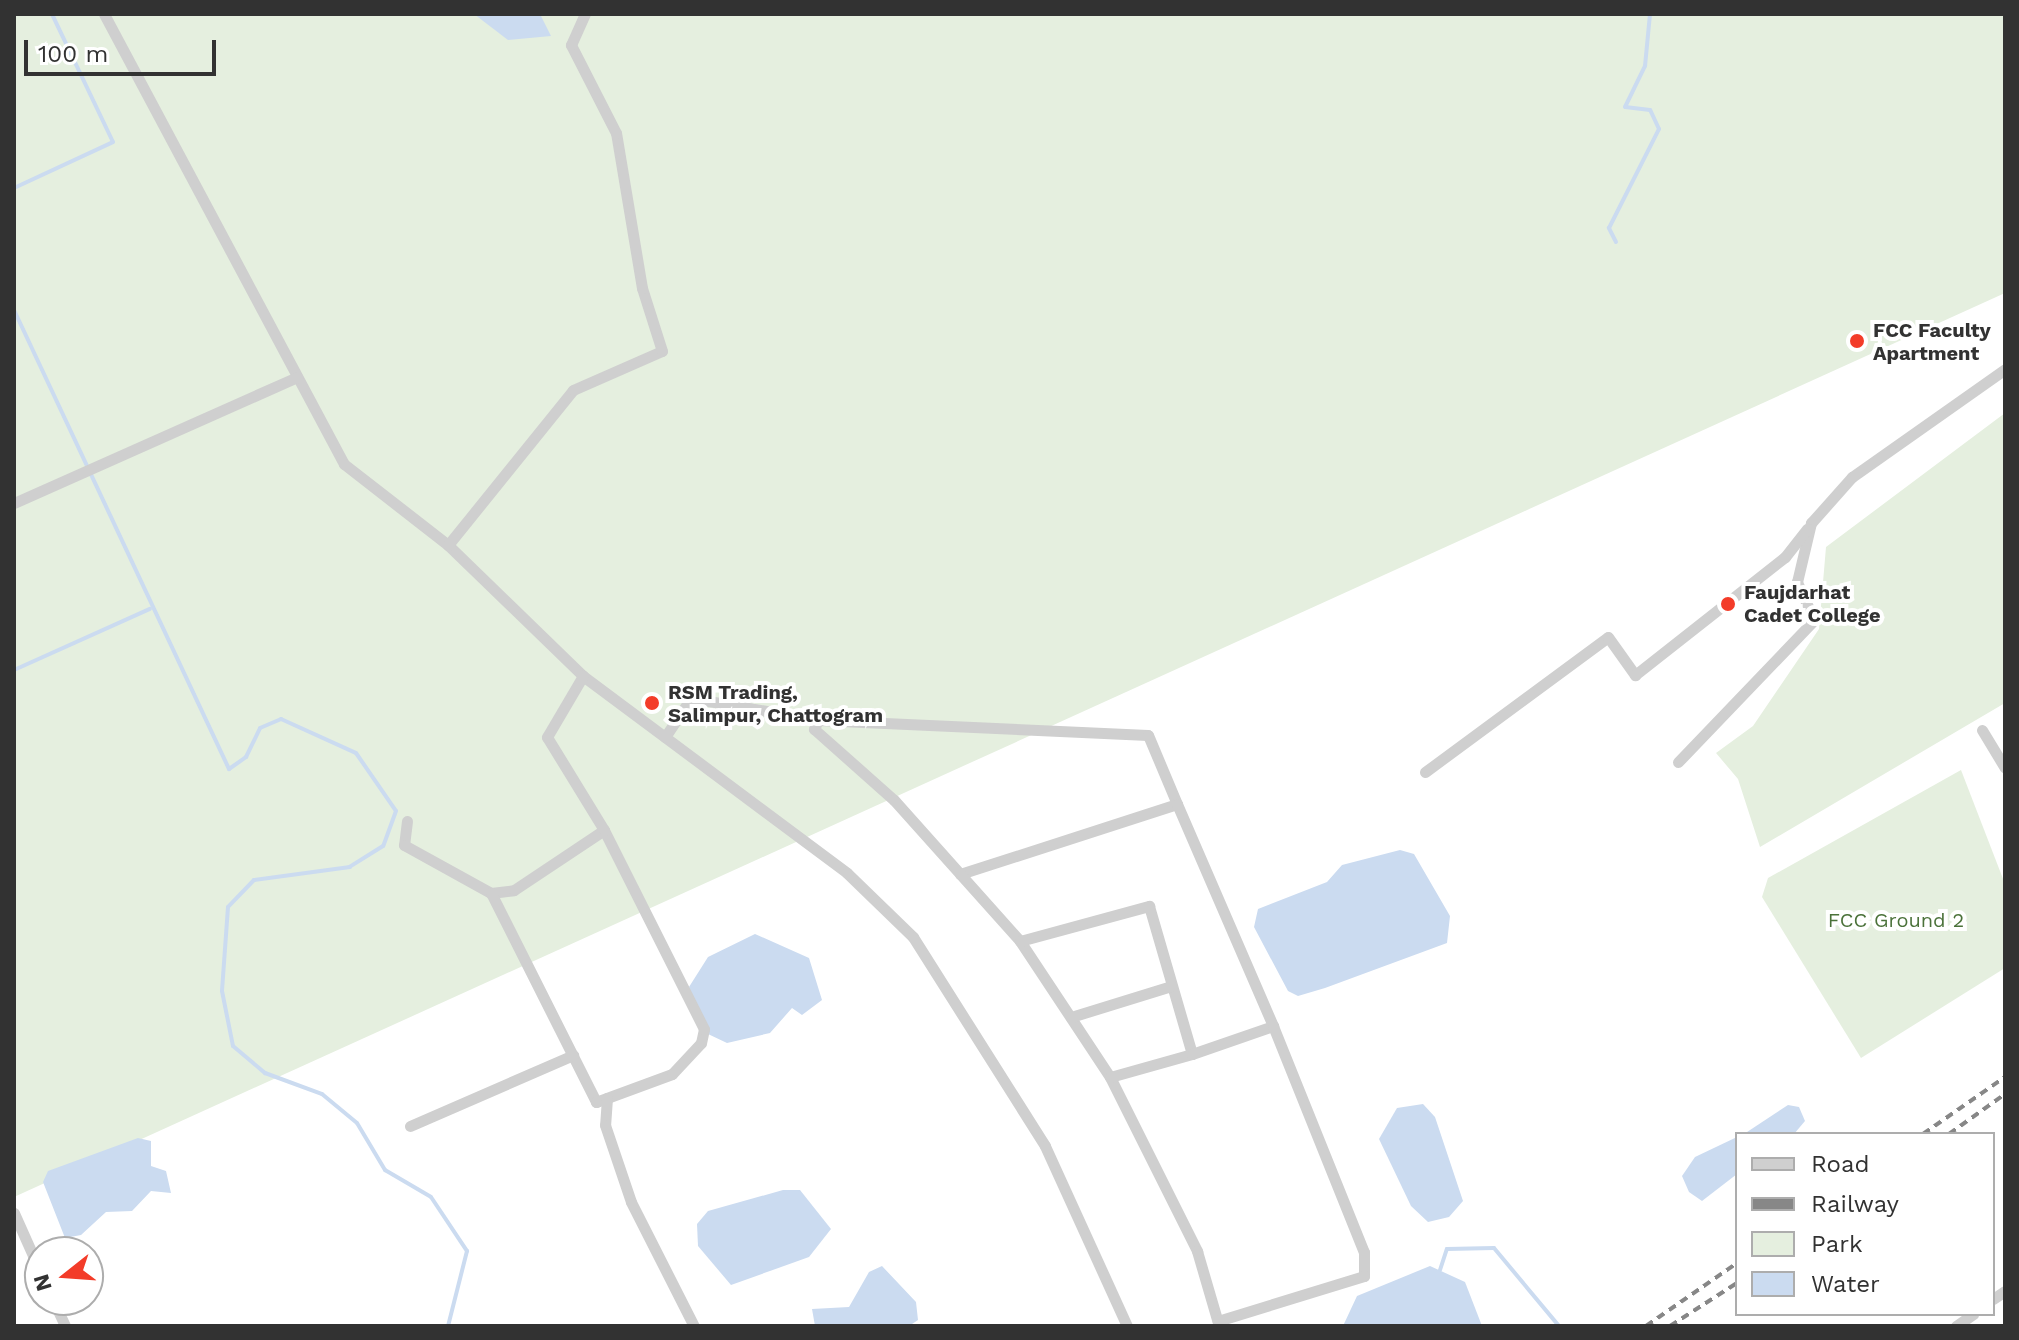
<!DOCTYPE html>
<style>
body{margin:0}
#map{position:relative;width:2019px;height:1340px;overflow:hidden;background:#fff;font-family:"Work Sans",sans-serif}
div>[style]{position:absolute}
.green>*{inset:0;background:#e5efdf}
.water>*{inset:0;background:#cbdbf0}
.stream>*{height:4px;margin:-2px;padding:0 2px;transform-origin:2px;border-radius:2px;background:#cbdbf0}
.street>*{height:11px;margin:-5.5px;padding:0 5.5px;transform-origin:5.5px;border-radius:5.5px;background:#cfcfcf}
.rail>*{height:4px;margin-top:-2px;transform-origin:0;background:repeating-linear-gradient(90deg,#878787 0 8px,transparent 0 14px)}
.dots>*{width:22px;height:22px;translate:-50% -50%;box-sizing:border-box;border:4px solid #fff;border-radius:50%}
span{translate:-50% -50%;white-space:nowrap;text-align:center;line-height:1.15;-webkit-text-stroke:8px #fff;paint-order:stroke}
.poi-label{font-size:20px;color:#323232;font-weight:700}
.left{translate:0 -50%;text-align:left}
.park-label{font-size:20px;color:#4b723a}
.frame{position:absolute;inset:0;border:16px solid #323232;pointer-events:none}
.legend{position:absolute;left:1735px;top:1132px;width:260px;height:184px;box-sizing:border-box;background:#fff;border:2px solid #adadad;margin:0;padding:10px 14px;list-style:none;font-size:24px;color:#323232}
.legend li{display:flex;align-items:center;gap:16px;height:40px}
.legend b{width:40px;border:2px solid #adadad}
.north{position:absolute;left:24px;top:1236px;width:80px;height:80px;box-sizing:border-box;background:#fff;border:2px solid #adadad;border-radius:50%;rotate:253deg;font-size:22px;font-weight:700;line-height:32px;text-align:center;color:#323232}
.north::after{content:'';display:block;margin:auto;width:28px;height:36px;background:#f33c29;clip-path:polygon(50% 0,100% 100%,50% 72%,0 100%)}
.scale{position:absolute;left:24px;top:40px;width:192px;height:36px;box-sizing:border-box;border:4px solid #323232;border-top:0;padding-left:10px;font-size:24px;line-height:28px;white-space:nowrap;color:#323232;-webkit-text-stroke:6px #fff;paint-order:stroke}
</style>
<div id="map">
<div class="green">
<i style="clip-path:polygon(14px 14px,2005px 14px,2005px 293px,14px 1197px)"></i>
<i style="clip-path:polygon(2005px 413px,2005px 703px,1760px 847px,1738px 779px,1716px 753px,1753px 726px,1819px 629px,1826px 547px)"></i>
<i style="clip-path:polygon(1961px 770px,2005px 884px,2005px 968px,1861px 1058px,1762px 897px,1768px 878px)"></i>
</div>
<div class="water">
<i style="clip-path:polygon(474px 14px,540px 14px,551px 36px,508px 40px)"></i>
<i style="clip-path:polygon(1400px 850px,1414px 854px,1450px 916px,1447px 943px,1325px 988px,1298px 996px,1288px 991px,1254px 927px,1258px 909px,1327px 882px,1342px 865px)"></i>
<i style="clip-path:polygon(755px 934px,809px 958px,822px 1000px,802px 1015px,792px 1008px,770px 1033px,727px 1043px,708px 1034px,689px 987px,708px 957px)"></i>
<i style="clip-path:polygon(1423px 1104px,1435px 1117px,1463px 1201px,1449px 1217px,1428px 1222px,1411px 1206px,1379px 1139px,1397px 1108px)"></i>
<i style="clip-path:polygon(1788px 1105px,1799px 1107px,1805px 1121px,1794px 1134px,1744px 1134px)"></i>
<i style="clip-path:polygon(1737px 1137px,1737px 1174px,1702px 1201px,1689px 1192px,1682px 1176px,1695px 1157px)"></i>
<i style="clip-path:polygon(138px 1138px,151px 1141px,151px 1166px,166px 1171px,171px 1193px,151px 1191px,132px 1211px,106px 1212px,81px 1235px,65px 1238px,43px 1182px,48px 1171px)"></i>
<i style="clip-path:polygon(783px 1190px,800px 1190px,831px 1229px,809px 1257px,731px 1285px,698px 1246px,697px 1224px,708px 1211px)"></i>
<i style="clip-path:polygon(882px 1266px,916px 1302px,918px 1320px,909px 1326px,815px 1326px,812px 1309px,849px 1307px,869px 1272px)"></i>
<i style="clip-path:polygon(1430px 1266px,1465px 1282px,1482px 1326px,1343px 1326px,1357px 1296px)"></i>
</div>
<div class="stream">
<i style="left:14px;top:188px;width:109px;rotate:-24.9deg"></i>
<i style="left:113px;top:142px;width:142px;rotate:-115.5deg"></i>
<i style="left:1616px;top:242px;width:16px;rotate:-117deg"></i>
<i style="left:1609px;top:228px;width:111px;rotate:-63.2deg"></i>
<i style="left:1659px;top:129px;width:21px;rotate:-115deg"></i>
<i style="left:1650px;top:110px;width:25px;rotate:-173deg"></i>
<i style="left:1625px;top:107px;width:46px;rotate:-64deg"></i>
<i style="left:1645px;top:66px;width:52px;rotate:-84.5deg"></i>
<i style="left:14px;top:310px;width:507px;rotate:64.9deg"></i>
<i style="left:229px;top:769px;width:21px;rotate:-35deg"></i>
<i style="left:246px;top:757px;width:32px;rotate:-64deg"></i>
<i style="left:260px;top:728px;width:23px;rotate:-23deg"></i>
<i style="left:281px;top:719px;width:82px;rotate:24.4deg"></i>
<i style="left:356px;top:753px;width:70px;rotate:55.4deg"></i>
<i style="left:396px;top:811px;width:37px;rotate:110deg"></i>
<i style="left:383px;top:846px;width:39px;rotate:148deg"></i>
<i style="left:350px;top:867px;width:97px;rotate:172.3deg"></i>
<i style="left:254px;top:880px;width:37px;rotate:134deg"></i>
<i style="left:228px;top:907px;width:84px;rotate:94.1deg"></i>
<i style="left:222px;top:991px;width:56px;rotate:78.7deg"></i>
<i style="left:233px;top:1046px;width:42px;rotate:40.2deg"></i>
<i style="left:265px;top:1073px;width:61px;rotate:20.2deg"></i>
<i style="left:322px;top:1094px;width:45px;rotate:39.6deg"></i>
<i style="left:357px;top:1123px;width:55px;rotate:59.2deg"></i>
<i style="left:385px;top:1170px;width:53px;rotate:30.4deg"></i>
<i style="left:431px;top:1197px;width:65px;rotate:56.3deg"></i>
<i style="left:467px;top:1251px;width:77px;rotate:104.2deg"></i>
<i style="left:14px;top:670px;width:149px;rotate:-24.2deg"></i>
<i style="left:1440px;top:1270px;width:22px;rotate:-72deg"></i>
<i style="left:1447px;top:1249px;width:47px;rotate:-1.2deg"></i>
<i style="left:1494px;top:1248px;width:102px;rotate:50.2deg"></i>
</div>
<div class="street">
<i style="left:104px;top:14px;width:510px;rotate:61.93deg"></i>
<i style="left:344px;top:464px;width:132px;rotate:37.9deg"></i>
<i style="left:448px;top:545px;width:188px;rotate:44.1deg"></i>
<i style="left:583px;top:676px;width:329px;rotate:36.7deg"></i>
<i style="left:847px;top:873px;width:92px;rotate:44.1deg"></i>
<i style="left:913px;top:937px;width:247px;rotate:57.7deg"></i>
<i style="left:1045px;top:1146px;width:198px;rotate:65.5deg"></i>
<i style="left:14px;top:503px;width:310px;rotate:-24deg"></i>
<i style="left:448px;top:545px;width:199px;rotate:-51.1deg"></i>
<i style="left:573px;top:390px;width:97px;rotate:-23.7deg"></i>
<i style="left:662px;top:351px;width:66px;rotate:-107.6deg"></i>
<i style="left:642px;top:288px;width:157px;rotate:-99.5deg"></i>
<i style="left:616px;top:133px;width:99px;rotate:-117.1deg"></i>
<i style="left:571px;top:45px;width:34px;rotate:-66deg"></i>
<i style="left:818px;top:720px;width:330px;rotate:2.6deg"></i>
<i style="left:1148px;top:735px;width:75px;rotate:67.2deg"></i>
<i style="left:1177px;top:804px;width:228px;rotate:162.1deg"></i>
<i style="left:1982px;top:730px;width:44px;rotate:58.8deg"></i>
<i style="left:665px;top:737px;width:47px;rotate:-56.3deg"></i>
<i style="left:691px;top:698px;width:129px;rotate:9.8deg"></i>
<i style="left:818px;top:720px;width:10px;rotate:114deg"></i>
<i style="left:814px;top:729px;width:107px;rotate:41.6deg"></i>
<i style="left:894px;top:800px;width:189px;rotate:48.2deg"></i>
<i style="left:1020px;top:941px;width:163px;rotate:56.5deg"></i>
<i style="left:1110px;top:1077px;width:195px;rotate:63.4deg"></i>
<i style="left:1197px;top:1251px;width:78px;rotate:73.7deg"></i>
<i style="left:1678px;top:762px;width:197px;rotate:-46.2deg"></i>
<i style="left:1814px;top:620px;width:42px;rotate:-114.1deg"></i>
<i style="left:1797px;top:582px;width:61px;rotate:-76.7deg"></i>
<i style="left:1811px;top:523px;width:62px;rotate:-48.3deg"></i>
<i style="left:1852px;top:477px;width:187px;rotate:-35.2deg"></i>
<i style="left:1425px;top:772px;width:227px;rotate:-36.4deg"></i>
<i style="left:1608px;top:637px;width:47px;rotate:54.6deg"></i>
<i style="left:1635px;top:675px;width:191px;rotate:-38.2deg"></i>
<i style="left:1785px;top:557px;width:36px;rotate:-52deg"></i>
<i style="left:1177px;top:804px;width:242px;rotate:66.6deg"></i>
<i style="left:407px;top:821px;width:24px;rotate:97deg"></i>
<i style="left:404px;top:845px;width:99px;rotate:28.9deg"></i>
<i style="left:491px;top:893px;width:23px;rotate:-7deg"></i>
<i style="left:514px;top:890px;width:108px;rotate:-33.7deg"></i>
<i style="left:491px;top:893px;width:234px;rotate:63.3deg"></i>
<i style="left:596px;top:1102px;width:81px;rotate:-20.2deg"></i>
<i style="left:672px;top:1074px;width:42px;rotate:-46.9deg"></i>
<i style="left:701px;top:1043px;width:14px;rotate:-78deg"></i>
<i style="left:704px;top:1029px;width:223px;rotate:-116.7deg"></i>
<i style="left:604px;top:830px;width:109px;rotate:-121.5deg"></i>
<i style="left:547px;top:737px;width:71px;rotate:-59.5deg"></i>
<i style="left:1020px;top:941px;width:134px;rotate:-15.2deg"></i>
<i style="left:1149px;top:906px;width:154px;rotate:73.8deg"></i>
<i style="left:1192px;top:1054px;width:85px;rotate:164.3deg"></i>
<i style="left:1071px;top:1017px;width:105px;rotate:-17.2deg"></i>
<i style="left:1192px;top:1054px;width:86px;rotate:-19.1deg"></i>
<i style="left:1273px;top:1026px;width:244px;rotate:68.1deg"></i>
<i style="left:1364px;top:1252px;width:24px;rotate:90deg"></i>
<i style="left:1364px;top:1276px;width:153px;rotate:162.9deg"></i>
<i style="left:607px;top:1098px;width:27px;rotate:94deg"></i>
<i style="left:605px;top:1125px;width:81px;rotate:71.3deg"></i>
<i style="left:631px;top:1202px;width:139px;rotate:63.1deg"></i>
<i style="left:410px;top:1126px;width:178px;rotate:-23.5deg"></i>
<i style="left:14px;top:1213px;width:64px;rotate:65.9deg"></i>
<i style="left:1993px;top:1299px;width:14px;rotate:-34deg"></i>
<i style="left:53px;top:1300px;width:29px;rotate:65deg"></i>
<i style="left:1956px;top:1326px;width:21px;rotate:-35deg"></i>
</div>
<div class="rail">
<i style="left:1923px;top:1134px;width:100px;rotate:-34.8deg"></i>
<i style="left:1949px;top:1134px;width:69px;rotate:-35.5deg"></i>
<i style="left:1646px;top:1326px;width:111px;rotate:-34.7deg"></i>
<i style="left:1670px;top:1326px;width:80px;rotate:-32.7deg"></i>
</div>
<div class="dots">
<i style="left:1857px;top:341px;background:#f33c29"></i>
<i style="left:1728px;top:604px;background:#f33c29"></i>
<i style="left:652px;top:703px;background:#f33c29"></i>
</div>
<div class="poi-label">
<span class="left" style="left:1873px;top:342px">FCC Faculty<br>Apartment</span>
<span class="left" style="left:1744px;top:604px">Faujdarhat<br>Cadet College</span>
<span class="left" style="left:668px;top:704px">RSM Trading,<br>Salimpur, Chattogram</span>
</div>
<div class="park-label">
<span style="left:1896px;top:920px">FCC Ground 2</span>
</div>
<div class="frame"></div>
<ul class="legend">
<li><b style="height:10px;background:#cfcfcf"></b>Road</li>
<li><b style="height:10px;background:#878787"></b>Railway</li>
<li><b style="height:22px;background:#e5efdf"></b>Park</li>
<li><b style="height:22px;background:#cbdbf0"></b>Water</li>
</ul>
<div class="north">N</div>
<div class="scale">100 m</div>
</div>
